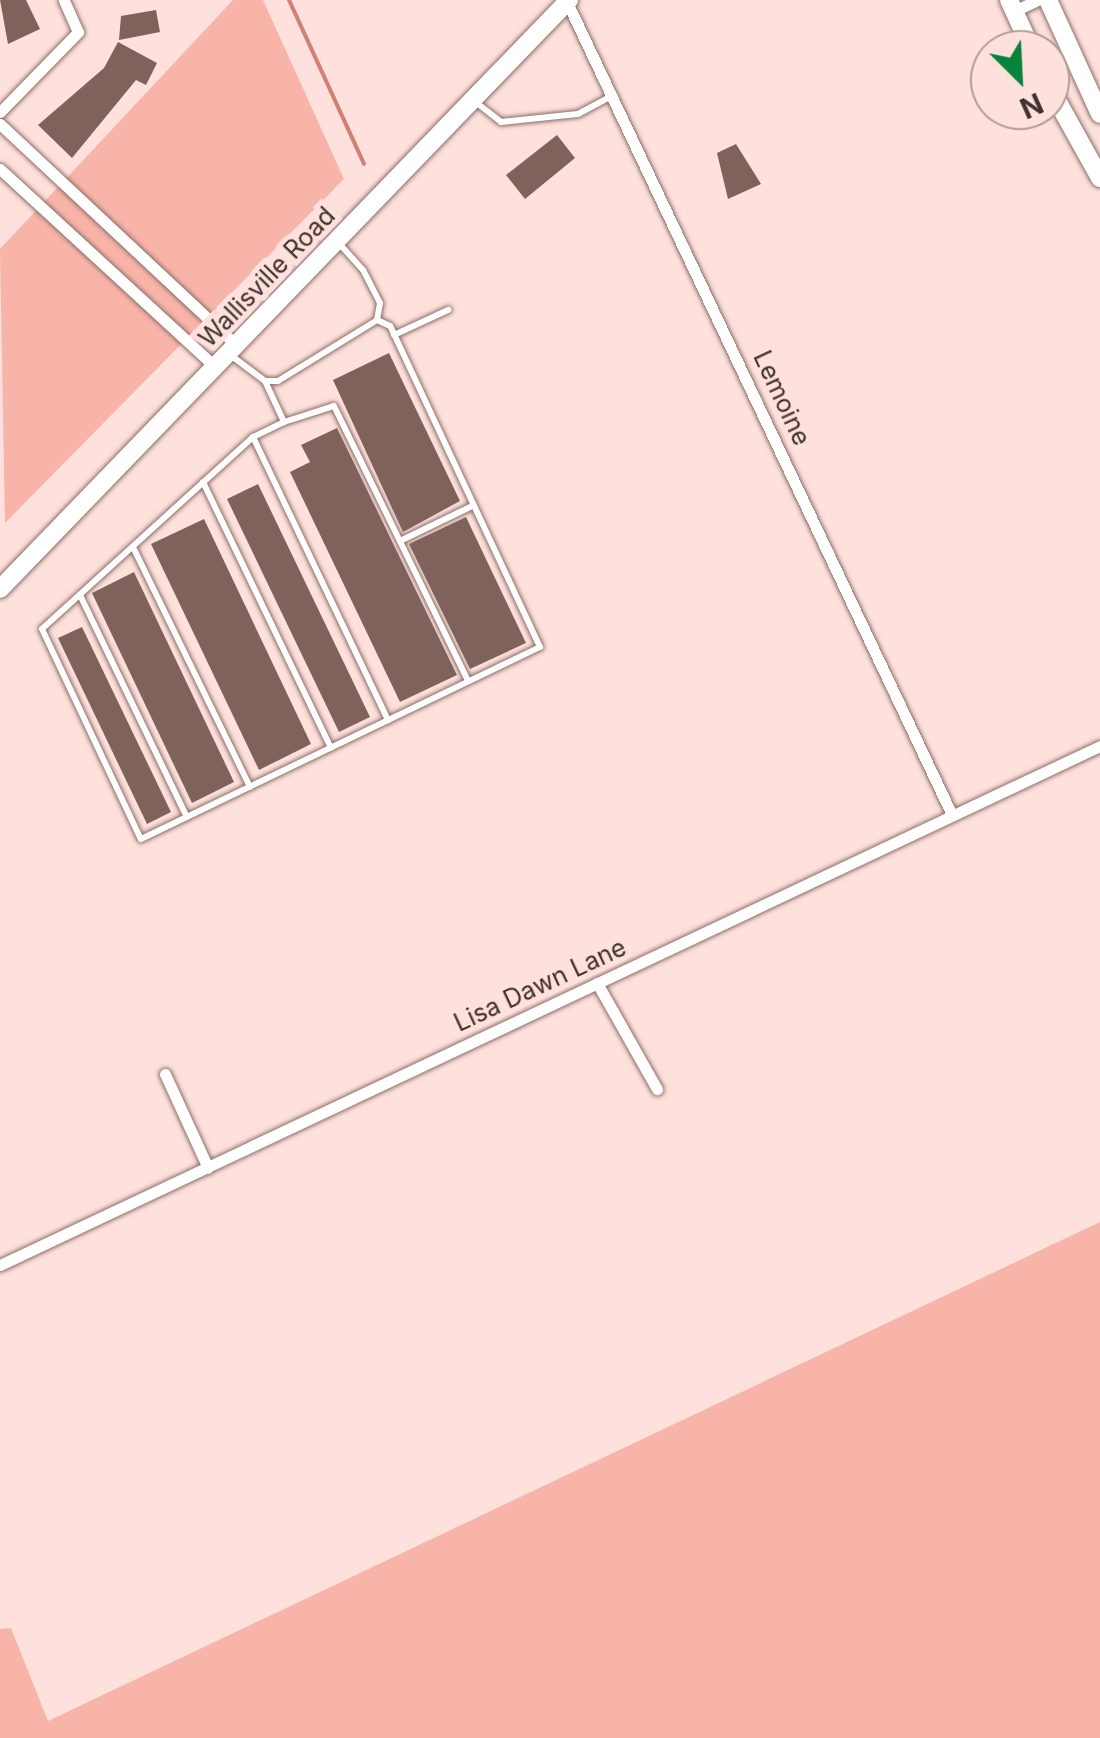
<!DOCTYPE html>
<style>
body{margin:0}
#map{position:relative;width:1100px;height:1738px;overflow:hidden;background:#fee1dc;font-family:Inter,sans-serif}
div>[style]{position:absolute}
.green>*{inset:0;background:#f9b4a9}
.stream>*{height:4px;margin:-2px;padding:0 2px;transform-origin:2px;border-radius:2px;background:#d28073}
.building>*{inset:0;background:#80625d}
.roads{filter:drop-shadow(0 0 2px #8c6d68) drop-shadow(0 0 2px #8c6d68)}
.lane>*{height:6px;margin:-3px;padding:0 3px;transform-origin:3px;border-radius:3px;background:#fff}
.street>*{height:11px;margin:-5.5px;padding:0 5.5px;transform-origin:5.5px;border-radius:5.5px;background:#fff}
.secondary>*{height:18px;margin:-9px;padding:0 9px;transform-origin:9px;border-radius:9px;background:#fff}
span{translate:-50% -50%;white-space:nowrap;text-align:center;line-height:1.15;-webkit-text-stroke:10px #fee1dc;paint-order:stroke}
.street-label{font-size:25px;color:#3e312e}
.north{position:absolute;left:970px;top:30px;width:100px;height:100px;box-sizing:border-box;background:#fee1dc;border:2px solid #b19b96;border-radius:50%;rotate:156deg;font-size:28px;font-weight:700;line-height:40px;text-align:center;color:#3e312e}
.north::after{content:'';display:block;margin:auto;width:35px;height:45px;background:#07833c;clip-path:polygon(50% 0,100% 100%,50% 72%,0 100%)}
</style>
<div id="map">
<div class="green">
<i style="clip-path:polygon(233px 0,263px 0,344px 179px,5px 523px,0 249px)"></i>
<i style="clip-path:polygon(1100px 1222px,1100px 1738px,0 1738px,0 1629px,11px 1628px,48px 1721px)"></i>
</div>
<div class="stream">
<i style="left:289px;top:0;width:180px;rotate:65.4deg"></i>
</div>
<div class="building">
<i style="clip-path:polygon(0 0,26px 0,40px 29px,8px 44px)"></i>
<i style="clip-path:polygon(156px 10px,160px 32px,119px 40px,121px 16px)"></i>
<i style="clip-path:polygon(118px 42px,157px 63px,146px 85px,136px 80px,72px 158px,38px 125px,104px 68px)"></i>
<i style="clip-path:polygon(557px 135px,575px 158px,525px 199px,506px 175px)"></i>
<i style="clip-path:polygon(736px 144px,761px 184px,728px 199px,717px 153px)"></i>
<i style="clip-path:polygon(389px 353px,460px 501px,403px 532px,333px 380px)"></i>
<i style="clip-path:polygon(337px 428px,457px 675px,400px 702px,290px 472px,310px 462px,301px 445px)"></i>
<i style="clip-path:polygon(258px 484px,370px 717px,339px 732px,227px 499px)"></i>
<i style="clip-path:polygon(466px 517px,526px 643px,470px 669px,409px 544px)"></i>
<i style="clip-path:polygon(204px 519px,311px 744px,259px 770px,151px 544px)"></i>
<i style="clip-path:polygon(134px 572px,234px 782px,192px 803px,92px 593px)"></i>
<i style="clip-path:polygon(82px 627px,171px 812px,147px 824px,58px 638px)"></i>
</div>
<div class="roads">
<div class="lane">
<i style="left:473px;top:100px;width:36px;rotate:38deg"></i>
<i style="left:501px;top:122px;width:77px;rotate:-5.9deg"></i>
<i style="left:578px;top:114px;width:40px;rotate:-28deg"></i>
<i style="left:394px;top:335px;width:60px;rotate:-24.8deg"></i>
<i style="left:229px;top:354px;width:45px;rotate:36.9deg"></i>
<i style="left:265px;top:381px;width:13px"></i>
<i style="left:278px;top:381px;width:116px;rotate:-31.6deg"></i>
<i style="left:377px;top:320px;width:17px;rotate:-80deg"></i>
<i style="left:380px;top:303px;width:37px;rotate:-117deg"></i>
<i style="left:363px;top:270px;width:39px;rotate:-132deg"></i>
<i style="left:265px;top:381px;width:45px;rotate:65.1deg"></i>
<i style="left:284px;top:422px;width:34px;rotate:154deg"></i>
<i style="left:253px;top:437px;width:285px;rotate:137.7deg"></i>
<i style="left:42px;top:629px;width:232px;rotate:64.8deg"></i>
<i style="left:141px;top:839px;width:443px;rotate:-25.7deg"></i>
<i style="left:540px;top:647px;width:354px;rotate:-115deg"></i>
<i style="left:390px;top:326px;width:14px;rotate:-155deg"></i>
<i style="left:284px;top:422px;width:52px;rotate:-17.7deg"></i>
<i style="left:334px;top:406px;width:306px;rotate:64deg"></i>
<i style="left:253px;top:437px;width:314px;rotate:64.5deg"></i>
<i style="left:203px;top:482px;width:295px;rotate:64.3deg"></i>
<i style="left:400px;top:541px;width:82px;rotate:-25.9deg"></i>
<i style="left:133px;top:547px;width:267px;rotate:64deg"></i>
<i style="left:80px;top:595px;width:246px;rotate:64.3deg"></i>
</div>
<div class="street">
<i style="left:567px;top:2px;width:900px;rotate:64.66deg"></i>
<i style="left:1014px;top:11px;width:26px;rotate:-25deg"></i>
<i style="left:0;top:112px;width:112px;rotate:-45.7deg"></i>
<i style="left:78px;top:32px;width:35px;rotate:-114deg"></i>
<i style="left:0;top:124px;width:323px;rotate:43.1deg"></i>
<i style="left:0;top:169px;width:292px;rotate:42.6deg"></i>
<i style="left:597px;top:983px;width:122px;rotate:60.5deg"></i>
<i style="left:165px;top:1074px;width:103px;rotate:65.4deg"></i>
<i style="left:0;top:1265px;width:1216px;rotate:-25.26deg"></i>
</div>
<div class="secondary">
<i style="left:1009px;top:0;width:55px;rotate:65.3deg"></i>
<i style="left:1048px;top:0;width:125px;rotate:65.5deg"></i>
<i style="left:1050px;top:88px;width:103px;rotate:60.9deg"></i>
<i style="left:0;top:589px;width:819px;rotate:-45.99deg"></i>
</div>
</div>
<div class="street-label">
<span style="left:267px;top:277px;rotate:-46deg">Wallisville Road</span>
<span style="left:782px;top:398px;rotate:65deg">Lemoine</span>
<span style="left:540px;top:985px;rotate:-25deg">Lisa Dawn Lane</span>
</div>
<div class="north">N</div>
</div>
